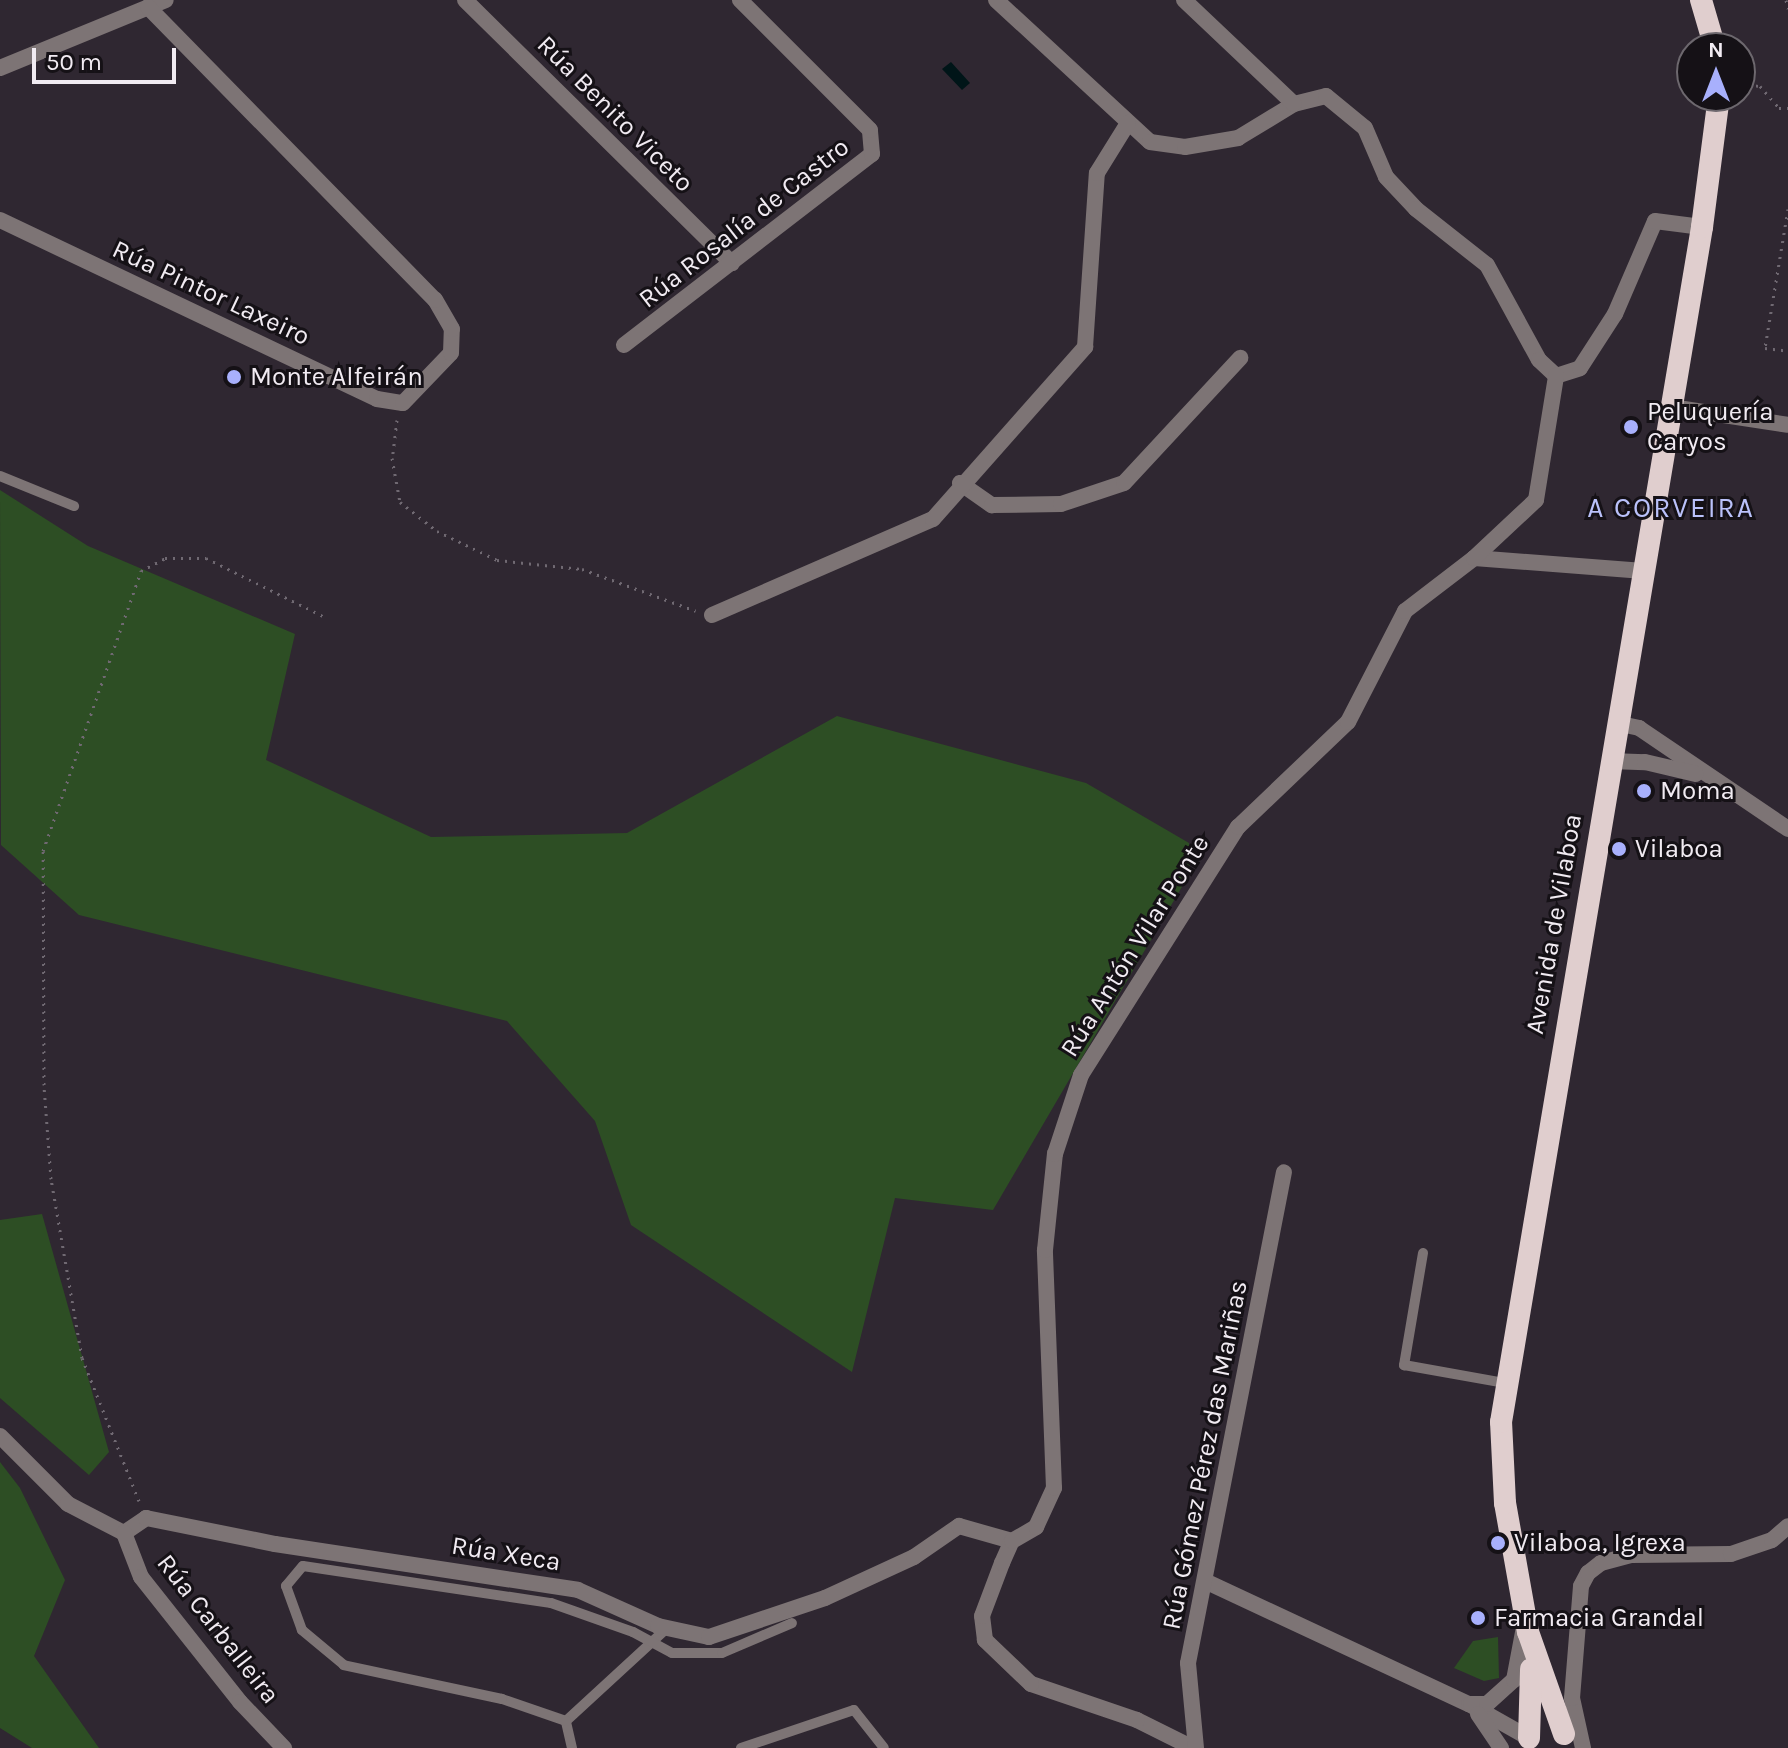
<!DOCTYPE html>
<meta charset="utf-8">
<style>
body{margin:0}
#map{position:relative;width:1788px;height:1748px;overflow:hidden;background:#2f2731;font-family:Karla,sans-serif}
div>[style]{position:absolute}
.green>*{inset:0;background:#2d4e24}
.water>*{inset:0;background:#001518}
.path>*{height:3px;margin-top:-1.5px;transform-origin:0;background:repeating-linear-gradient(90deg,#706972 0 2px,transparent 0 8px)}
.service>*{height:10px;margin:-5px;padding:0 5px;transform-origin:5px;border-radius:5px;background:#7d7475}
.minor>*{height:16px;margin:-8px;padding:0 8px;transform-origin:8px;border-radius:8px;background:#7d7475}
.trunk>*{height:22px;margin:-11px;padding:0 11px;transform-origin:11px;border-radius:11px;background:#e0cece}
.dots>*{width:22px;height:22px;translate:-50% -50%;box-sizing:border-box;border:4px solid #151116;border-radius:50%}
span{translate:-50% -50%;white-space:nowrap;text-align:center;line-height:1.15;-webkit-text-stroke:6px #151116;paint-order:stroke}
.street-label{font-size:26px;color:#f1ebf2}
.poi-label{font-size:26px;color:#f1ebf2}
.left{translate:0 -50%;text-align:left}
.neighbourhood-label{font-size:28px;color:#bac1fa;letter-spacing:2px}
.north{position:absolute;left:1676px;top:32px;width:80px;height:80px;box-sizing:border-box;background:#151116;border:2px solid #6d686e;border-radius:50%;rotate:0deg;font-size:22px;font-weight:700;line-height:32px;text-align:center;color:#f1ebf2}
.north::after{content:'';display:block;margin:auto;width:28px;height:36px;background:#a8b0fc;clip-path:polygon(50% 0,100% 100%,50% 72%,0 100%)}
.scale{position:absolute;left:32px;top:48px;width:144px;height:36px;box-sizing:border-box;border:4px solid #f1ebf2;border-top:0;padding-left:10px;font-size:24px;line-height:28px;white-space:nowrap;color:#f1ebf2;-webkit-text-stroke:6px #151116;paint-order:stroke}
</style>
<div id="map">
<div class="green">
<i style="clip-path:polygon(0 490px,88px 546px,295px 634px,266px 760px,431px 837px,627px 833px,837px 716px,1086px 783px,1189px 843px,1190px 873px,993px 1210px,895px 1198px,852px 1372px,631px 1225px,595px 1121px,507px 1021px,79px 915px,1px 845px)"></i>
<i style="clip-path:polygon(42px 1214px,109px 1452px,89px 1475px,0 1398px,0 1220px)"></i>
<i style="clip-path:polygon(0 1462px,20px 1488px,65px 1580px,34px 1656px,99px 1748px,32px 1748px,0 1728px)"></i>
<i style="clip-path:polygon(1498px 1637px,1499px 1678px,1484px 1681px,1454px 1668px,1473px 1641px)"></i>
</div>
<div class="water">
<i style="clip-path:polygon(951px 62px,970px 83px,962px 90px,942px 69px)"></i>
</div>
<div class="path">
<i style="left:1786px;top:0;width:9px;rotate:77deg"></i>
<i style="left:1740px;top:83px;width:20px;rotate:9deg"></i>
<i style="left:1760px;top:86px;width:29px;rotate:49deg"></i>
<i style="left:1779px;top:108px;width:9px"></i>
<i style="left:1788px;top:209px;width:141px;rotate:99.4deg"></i>
<i style="left:1765px;top:348px;width:23px;rotate:7deg"></i>
<i style="left:397px;top:420px;width:38px;rotate:97deg"></i>
<i style="left:392px;top:458px;width:45px;rotate:79.7deg"></i>
<i style="left:400px;top:502px;width:47px;rotate:38.1deg"></i>
<i style="left:437px;top:531px;width:67px;rotate:25.8deg"></i>
<i style="left:497px;top:560px;width:85px;rotate:6deg"></i>
<i style="left:582px;top:569px;width:121px;rotate:20.2deg"></i>
<i style="left:139px;top:1501px;width:154px;rotate:-111.7deg"></i>
<i style="left:82px;top:1358px;width:182px;rotate:-99.8deg"></i>
<i style="left:51px;top:1179px;width:94px;rotate:-94.3deg"></i>
<i style="left:44px;top:1085px;width:234px;rotate:-90.2deg"></i>
<i style="left:43px;top:851px;width:297px;rotate:-70.7deg"></i>
<i style="left:141px;top:571px;width:27px;rotate:-28deg"></i>
<i style="left:165px;top:558px;width:41px"></i>
<i style="left:206px;top:558px;width:131px;rotate:26.4deg"></i>
</div>
<div class="service">
<i style="left:0;top:476px;width:80px;rotate:22.1deg"></i>
<i style="left:1423px;top:1253px;width:114px;rotate:99.6deg"></i>
<i style="left:1404px;top:1365px;width:103px;rotate:10.1deg"></i>
<i style="left:566px;top:1721px;width:137px;rotate:-42.6deg"></i>
<i style="left:572px;top:1748px;width:28px;rotate:-103deg"></i>
<i style="left:566px;top:1721px;width:68px;rotate:-161deg"></i>
<i style="left:502px;top:1699px;width:162px;rotate:-167.9deg"></i>
<i style="left:344px;top:1665px;width:55px;rotate:-140.2deg"></i>
<i style="left:302px;top:1630px;width:47px;rotate:-110deg"></i>
<i style="left:286px;top:1586px;width:26px;rotate:-50deg"></i>
<i style="left:303px;top:1566px;width:251px;rotate:8.5deg"></i>
<i style="left:551px;top:1603px;width:87px;rotate:19.5deg"></i>
<i style="left:633px;top:1632px;width:44px;rotate:28.3deg"></i>
<i style="left:672px;top:1653px;width:50px"></i>
<i style="left:722px;top:1653px;width:76px;rotate:-23.2deg"></i>
<i style="left:741px;top:1748px;width:119px;rotate:-18.6deg"></i>
<i style="left:854px;top:1710px;width:48px;rotate:51.7deg"></i>
</div>
<div class="minor">
<i style="left:465px;top:0;width:375px;rotate:44.6deg"></i>
<i style="left:996px;top:0;width:209px;rotate:42.7deg"></i>
<i style="left:1150px;top:142px;width:35px;rotate:8deg"></i>
<i style="left:1185px;top:147px;width:54px;rotate:-9.6deg"></i>
<i style="left:1238px;top:138px;width:66px;rotate:-31.3deg"></i>
<i style="left:1294px;top:104px;width:33px;rotate:-14deg"></i>
<i style="left:1326px;top:96px;width:50px;rotate:39.4deg"></i>
<i style="left:1365px;top:128px;width:53px;rotate:66.8deg"></i>
<i style="left:1386px;top:177px;width:44px;rotate:46.8deg"></i>
<i style="left:1416px;top:209px;width:90px;rotate:38.3deg"></i>
<i style="left:1487px;top:265px;width:108px;rotate:61.3deg"></i>
<i style="left:1539px;top:360px;width:23px;rotate:43deg"></i>
<i style="left:1556px;top:376px;width:25px;rotate:-18deg"></i>
<i style="left:1580px;top:368px;width:64px;rotate:-57.1deg"></i>
<i style="left:1615px;top:314px;width:101px;rotate:-66.7deg"></i>
<i style="left:1655px;top:221px;width:47px;rotate:7.3deg"></i>
<i style="left:1184px;top:0;width:151px;rotate:43.4deg"></i>
<i style="left:0;top:68px;width:179px;rotate:-22.3deg"></i>
<i style="left:0;top:220px;width:417px;rotate:25.4deg"></i>
<i style="left:377px;top:399px;width:26px;rotate:9deg"></i>
<i style="left:403px;top:403px;width:69px;rotate:-46.2deg"></i>
<i style="left:451px;top:353px;width:24px;rotate:-88deg"></i>
<i style="left:452px;top:329px;width:34px;rotate:-120deg"></i>
<i style="left:435px;top:300px;width:410px;rotate:-134.4deg"></i>
<i style="left:624px;top:345px;width:313px;rotate:-37.6deg"></i>
<i style="left:872px;top:154px;width:24px;rotate:-95deg"></i>
<i style="left:870px;top:130px;width:184px;rotate:-135deg"></i>
<i style="left:1671px;top:407px;width:118px;rotate:8.7deg"></i>
<i style="left:960px;top:483px;width:39px;rotate:35deg"></i>
<i style="left:992px;top:505px;width:69px;rotate:-0.8deg"></i>
<i style="left:1061px;top:504px;width:66px;rotate:-18.4deg"></i>
<i style="left:1124px;top:483px;width:171px;rotate:-47.1deg"></i>
<i style="left:1474px;top:558px;width:170px;rotate:4.4deg"></i>
<i style="left:712px;top:615px;width:241px;rotate:-23.5deg"></i>
<i style="left:933px;top:519px;width:230px;rotate:-48.5deg"></i>
<i style="left:1085px;top:347px;width:174px;rotate:-86.1deg"></i>
<i style="left:1097px;top:173px;width:59px;rotate:-58.2deg"></i>
<i style="left:1616px;top:723px;width:24px;rotate:12deg"></i>
<i style="left:1639px;top:728px;width:180px;rotate:34.1deg"></i>
<i style="left:1610px;top:761px;width:35px;rotate:2deg"></i>
<i style="left:1645px;top:762px;width:52px;rotate:13.2deg"></i>
<i style="left:0;top:1436px;width:96px;rotate:45deg"></i>
<i style="left:68px;top:1504px;width:63px;rotate:27.4deg"></i>
<i style="left:124px;top:1533px;width:27px;rotate:-34deg"></i>
<i style="left:146px;top:1518px;width:132px;rotate:11.4deg"></i>
<i style="left:275px;top:1544px;width:306px;rotate:8.6deg"></i>
<i style="left:578px;top:1590px;width:88px;rotate:24.2deg"></i>
<i style="left:658px;top:1626px;width:52px;rotate:12.2deg"></i>
<i style="left:709px;top:1637px;width:122px;rotate:-18.6deg"></i>
<i style="left:825px;top:1598px;width:98px;rotate:-24.7deg"></i>
<i style="left:914px;top:1557px;width:55px;rotate:-34.6deg"></i>
<i style="left:959px;top:1526px;width:55px;rotate:15.8deg"></i>
<i style="left:124px;top:1533px;width:47px;rotate:68.9deg"></i>
<i style="left:141px;top:1577px;width:159px;rotate:51.6deg"></i>
<i style="left:240px;top:1702px;width:64px;rotate:46.3deg"></i>
<i style="left:1207px;top:1582px;width:289px;rotate:25deg"></i>
<i style="left:1469px;top:1704px;width:69px;rotate:29.5deg"></i>
<i style="left:1471px;top:1704px;width:16px"></i>
<i style="left:1487px;top:1704px;width:36px;rotate:-42deg"></i>
<i style="left:1514px;top:1680px;width:59px;rotate:-79.3deg"></i>
<i style="left:1478px;top:1714px;width:41px;rotate:55.9deg"></i>
<i style="left:1193px;top:1748px;width:63px;rotate:-153.4deg"></i>
<i style="left:1137px;top:1720px;width:112px;rotate:-161.2deg"></i>
<i style="left:1031px;top:1684px;width:64px;rotate:-136.3deg"></i>
<i style="left:985px;top:1640px;width:24px;rotate:-97deg"></i>
<i style="left:982px;top:1616px;width:57px;rotate:-69.3deg"></i>
<i style="left:1002px;top:1563px;width:24px;rotate:-66deg"></i>
<i style="left:1012px;top:1541px;width:28px;rotate:-30deg"></i>
<i style="left:1036px;top:1527px;width:43px;rotate:-65.2deg"></i>
<i style="left:1054px;top:1488px;width:238px;rotate:-92.2deg"></i>
<i style="left:1045px;top:1250px;width:97px;rotate:-84.1deg"></i>
<i style="left:1055px;top:1154px;width:83px;rotate:-71.8deg"></i>
<i style="left:1081px;top:1075px;width:294px;rotate:-57.7deg"></i>
<i style="left:1238px;top:827px;width:152px;rotate:-43.7deg"></i>
<i style="left:1348px;top:722px;width:125px;rotate:-62.8deg"></i>
<i style="left:1405px;top:611px;width:87px;rotate:-37.5deg"></i>
<i style="left:1474px;top:558px;width:85px;rotate:-43.1deg"></i>
<i style="left:1536px;top:500px;width:126px;rotate:-80.8deg"></i>
<i style="left:1196px;top:1748px;width:85px;rotate:-95.4deg"></i>
<i style="left:1188px;top:1663px;width:500px;rotate:-78.94deg"></i>
<i style="left:1583px;top:1748px;width:51px;rotate:-102.4deg"></i>
<i style="left:1572px;top:1698px;width:112px;rotate:-85.4deg"></i>
<i style="left:1581px;top:1586px;width:15px;rotate:-62deg"></i>
<i style="left:1588px;top:1573px;width:16px;rotate:-38deg"></i>
<i style="left:1601px;top:1563px;width:31px;rotate:-15deg"></i>
<i style="left:1631px;top:1555px;width:100px;rotate:-0.6deg"></i>
<i style="left:1731px;top:1554px;width:43px;rotate:-18.9deg"></i>
<i style="left:1772px;top:1540px;width:21px;rotate:-41deg"></i>
</div>
<div class="trunk">
<i style="left:1701px;top:0;width:50px;rotate:73.7deg"></i>
<i style="left:1564px;top:1734px;width:108px;rotate:-109.4deg"></i>
<i style="left:1528px;top:1632px;width:131px;rotate:-100.1deg"></i>
<i style="left:1505px;top:1503px;width:81px;rotate:-92.8deg"></i>
<i style="left:1501px;top:1422px;width:1212px;rotate:-80.45deg"></i>
<i style="left:1702px;top:227px;width:132px;rotate:-82.6deg"></i>
<i style="left:1529px;top:1738px;width:69px;rotate:-88.3deg"></i>
</div>
<div class="dots">
<i style="left:234px;top:377px;background:#a8b0fc"></i>
<i style="left:1631px;top:427px;background:#a8b0fc"></i>
<i style="left:1644px;top:791px;background:#a8b0fc"></i>
<i style="left:1619px;top:849px;background:#a8b0fc"></i>
<i style="left:1498px;top:1543px;background:#a8b0fc"></i>
<i style="left:1478px;top:1618px;background:#a8b0fc"></i>
</div>
<div class="street-label">
<span style="left:615px;top:114px;rotate:45deg">Rúa Benito Viceto</span>
<span style="left:744px;top:223px;rotate:-38deg">Rúa Rosalía de Castro</span>
<span style="left:211px;top:293px;rotate:25deg">Rúa Pintor Laxeiro</span>
<span style="left:1554px;top:924px;rotate:-80deg">Avenida de Vilaboa</span>
<span style="left:1135px;top:946px;rotate:-58deg">Rúa Antón Vilar Ponte</span>
<span style="left:1205px;top:1455px;rotate:-79deg">Rúa Gómez Pérez das Mariñas</span>
<span style="left:506px;top:1554px;rotate:9deg">Rúa Xeca</span>
<span style="left:218px;top:1629px;rotate:52deg">Rúa Carballeira</span>
</div>
<div class="poi-label">
<span class="left" style="left:250px;top:377px">Monte Alfeirán</span>
<span class="left" style="left:1647px;top:427px">Peluquería<br>Caryos</span>
<span class="left" style="left:1660px;top:791px">Moma</span>
<span class="left" style="left:1635px;top:849px">Vilaboa</span>
<span class="left" style="left:1514px;top:1543px">Vilaboa, Igrexa</span>
<span class="left" style="left:1494px;top:1618px">Farmacia Grandal</span>
</div>
<div class="neighbourhood-label">
<span style="left:1671px;top:508px">A CORVEIRA</span>
</div>
<div class="north">N</div>
<div class="scale">50 m</div>
</div>
